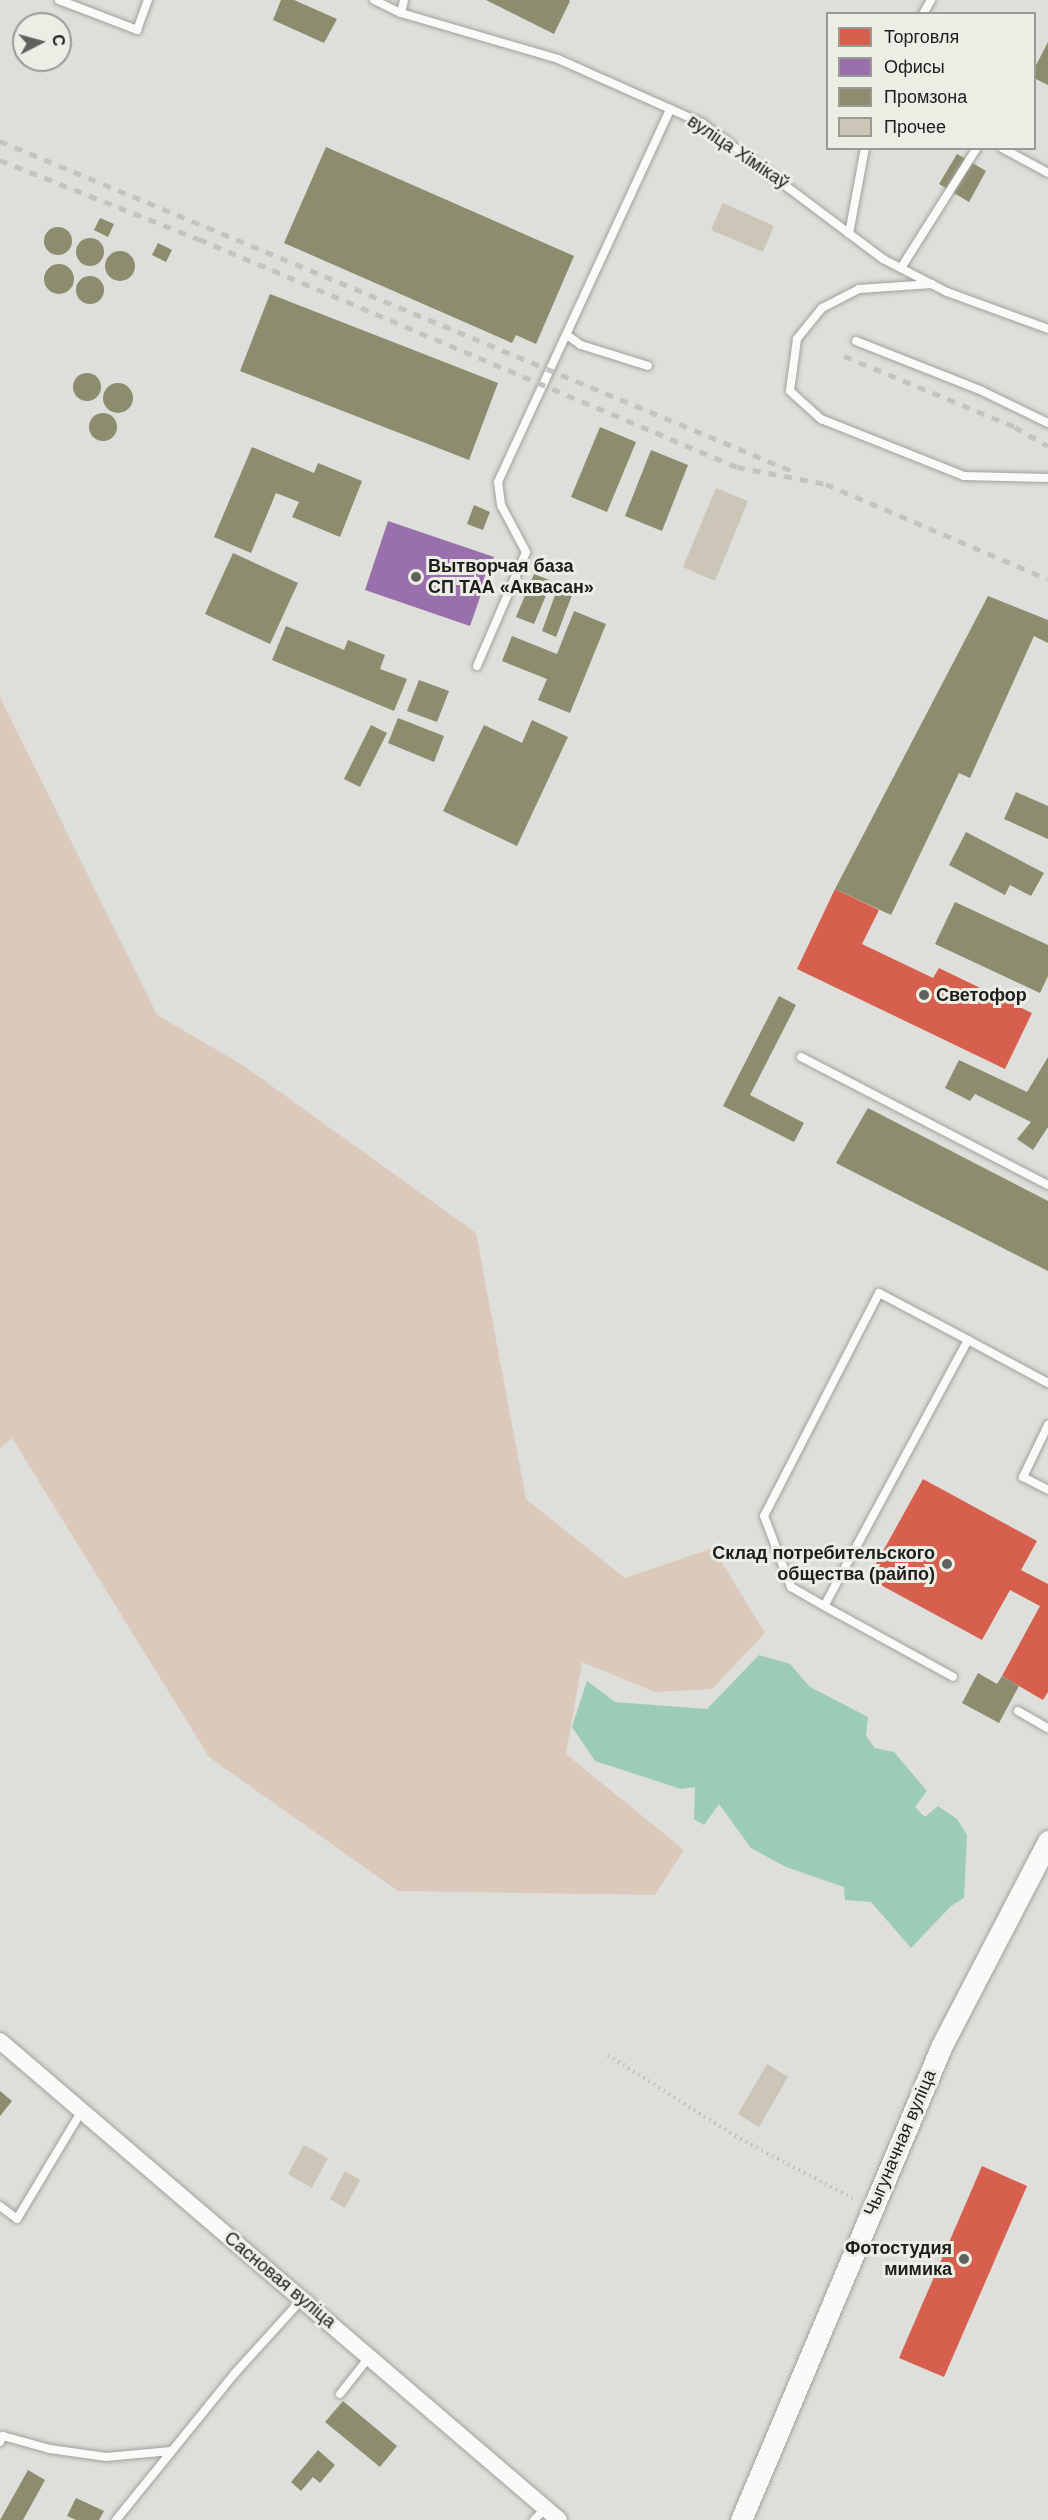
<!DOCTYPE html>
<meta charset="utf-8">
<style>
body{margin:0}
#map{position:relative;width:1048px;height:2520px;overflow:hidden;background:#dededa;font-family:Helvetica,sans-serif}
div>[style]{position:absolute}
.green>*{inset:0;background:#dbcabb}
.water>*{inset:0;background:#9cccb7}
.shops>*{inset:0;background:#d6604d}
.offices>*{inset:0;background:#9970ab}
.industry>*{inset:0;background:#8c8c6e}
.round{border-radius:50%}
.building>*{inset:0;background:#cbc6b8}
.path>*{height:4px;margin-top:-2px;transform-origin:0;background:repeating-linear-gradient(90deg,#bfbfbe 0 1.5px,transparent 0 6px)}
.roads{filter:drop-shadow(0 0 2px #a0a09d) drop-shadow(0 0 2px #a0a09d)}
.service>*{height:8px;margin:-4px;padding:0 4px;transform-origin:4px;border-radius:4px;background:#fafaf9}
.minor>*{height:16px;margin:-8px;padding:0 8px;transform-origin:8px;border-radius:8px;background:#fafaf9}
.tertiary>*{height:21px;margin:-10.5px;padding:0 10.5px;transform-origin:10.5px;border-radius:10.5px;background:#fafaf9}
.rail>*{height:4.5px;margin-top:-2.25px;transform-origin:0;background:repeating-linear-gradient(90deg,#c3c3c2 0 8px,transparent 0 16px)}
.dots>*{width:16px;height:16px;translate:-50% -50%;box-sizing:border-box;border:3px solid #ecede5;border-radius:50%}
span{translate:-50% -50%;white-space:nowrap;text-align:center;line-height:1.15;-webkit-text-stroke:6px #ecede5;paint-order:stroke}
.street-label{font-size:18px;color:#1d1d1a}
.poi-label{font-size:18px;color:#1d1d1a;font-weight:700}
.left{translate:0 -50%;text-align:left}
.right{translate:-100% -50%;text-align:right}
.legend{position:absolute;left:826px;top:12px;width:210px;height:138px;box-sizing:border-box;background:#ecede5;border:2px solid #999a94;margin:0;padding:8px 10px;list-style:none;font-size:18px;color:#1d1d1a}
.legend li{display:flex;align-items:center;gap:12px;height:30px}
.legend b{width:30px;border:2px solid #999a94}
.north{position:absolute;left:12px;top:12px;width:60px;height:60px;box-sizing:border-box;background:#ecede5;border:2px solid #999a94;border-radius:50%;rotate:84deg;font-size:16px;font-weight:700;line-height:24px;text-align:center;color:#1d1d1a}
.north::after{content:'';display:block;margin:auto;width:21px;height:27px;background:#61615d;clip-path:polygon(50% 0,100% 100%,50% 72%,0 100%)}
</style>
<div id="map">
<div class="green">
<i style="clip-path:polygon(0 697px,157px 1015px,244px 1066px,476px 1233px,526px 1499px,625px 1578px,713px 1548px,765px 1633px,712px 1689px,655px 1692px,582px 1662px,566px 1754px,684px 1850px,655px 1895px,398px 1891px,209px 1757px,12px 1438px,0 1448px)"></i>
</div>
<div class="water">
<i style="clip-path:polygon(759px 1655px,790px 1664px,810px 1687px,868px 1717px,866px 1736px,875px 1748px,894px 1752px,927px 1791px,915px 1807px,925px 1817px,938px 1806px,957px 1819px,967px 1835px,964px 1898px,951px 1906px,911px 1948px,871px 1902px,845px 1900px,844px 1887px,786px 1867px,751px 1848px,719px 1804px,704px 1825px,694px 1819px,695px 1787px,681px 1789px,595px 1761px,572px 1727px,587px 1681px,615px 1702px,707px 1709px)"></i>
</div>
<div class="shops">
<i style="clip-path:polygon(835px 889px,879px 910px,862px 944px,933px 978px,939px 968px,1032px 1013px,1005px 1069px,797px 969px)"></i>
<i style="clip-path:polygon(923px 1479px,1037px 1541px,1021px 1570px,1048px 1584px,1048px 1692px,1043px 1700px,1002px 1676px,1040px 1606px,1010px 1590px,982px 1640px,868px 1578px)"></i>
<i style="clip-path:polygon(982px 2166px,1027px 2186px,944px 2377px,899px 2358px)"></i>
</div>
<div class="offices">
<i style="clip-path:polygon(388px 521px,494px 557px,470px 626px,365px 590px)"></i>
</div>
<div class="industry">
<i style="clip-path:polygon(281px 0,294px 0,337px 19px,324px 43px,273px 20px)"></i>
<i style="clip-path:polygon(486px 0,569px 0,570px 1px,554px 34px)"></i>
<i style="clip-path:polygon(1048px 42px,1048px 85px,1034px 78px,1034px 69px)"></i>
<i style="clip-path:polygon(326px 147px,574px 256px,536px 344px,516px 335px,512px 343px,284px 243px)"></i>
<i style="clip-path:polygon(957px 154px,986px 171px,969px 202px,939px 184px)"></i>
<i style="clip-path:polygon(100px 218px,114px 224px,108px 237px,94px 230px)"></i>
<i class="round" style="left:44px;top:227px;width:28px;height:28px"></i>
<i class="round" style="left:76px;top:238px;width:28px;height:28px"></i>
<i style="clip-path:polygon(158px 243px,172px 250px,166px 262px,152px 255px)"></i>
<i class="round" style="left:105px;top:251px;width:30px;height:30px"></i>
<i class="round" style="left:44px;top:264px;width:30px;height:30px"></i>
<i class="round" style="left:76px;top:276px;width:28px;height:28px"></i>
<i style="clip-path:polygon(270px 294px,498px 383px,469px 460px,240px 371px)"></i>
<i class="round" style="left:73px;top:373px;width:28px;height:28px"></i>
<i class="round" style="left:103px;top:383px;width:30px;height:30px"></i>
<i class="round" style="left:89px;top:413px;width:28px;height:28px"></i>
<i style="clip-path:polygon(600px 427px,636px 442px,607px 512px,571px 497px)"></i>
<i style="clip-path:polygon(252px 447px,314px 473px,318px 463px,362px 481px,340px 537px,292px 517px,299px 502px,276px 493px,251px 553px,214px 537px)"></i>
<i style="clip-path:polygon(651px 450px,688px 465px,662px 531px,625px 516px)"></i>
<i style="clip-path:polygon(474px 505px,490px 512px,483px 530px,467px 524px)"></i>
<i style="clip-path:polygon(233px 553px,298px 583px,270px 644px,205px 614px)"></i>
<i style="clip-path:polygon(534px 574px,552px 581px,534px 624px,516px 617px)"></i>
<i style="clip-path:polygon(559px 584px,574px 590px,556px 637px,542px 631px)"></i>
<i style="clip-path:polygon(988px 596px,1048px 620px,1048px 643px,1034px 636px,970px 778px,959px 773px,891px 915px,835px 889px)"></i>
<i style="clip-path:polygon(574px 611px,606px 624px,570px 713px,538px 700px,547px 679px,502px 661px,512px 636px,557px 654px)"></i>
<i style="clip-path:polygon(286px 626px,344px 650px,348px 640px,385px 655px,380px 669px,407px 679px,394px 711px,272px 660px)"></i>
<i style="clip-path:polygon(419px 680px,449px 691px,437px 722px,407px 711px)"></i>
<i style="clip-path:polygon(398px 718px,444px 736px,434px 762px,388px 743px)"></i>
<i style="clip-path:polygon(532px 720px,568px 737px,517px 846px,443px 811px,484px 725px,522px 743px)"></i>
<i style="clip-path:polygon(371px 725px,387px 733px,360px 787px,344px 779px)"></i>
<i style="clip-path:polygon(1016px 792px,1048px 806px,1048px 839px,1004px 819px)"></i>
<i style="clip-path:polygon(966px 832px,1044px 873px,1031px 896px,1010px 885px,1005px 895px,949px 865px)"></i>
<i style="clip-path:polygon(955px 902px,1048px 945px,1048px 976px,1040px 993px,935px 944px)"></i>
<i style="clip-path:polygon(779px 996px,796px 1005px,750px 1095px,804px 1123px,794px 1142px,723px 1106px)"></i>
<i style="clip-path:polygon(1048px 1057px,1048px 1127px,1033px 1150px,1017px 1139px,1031px 1122px,975px 1094px,970px 1101px,945px 1088px,959px 1060px,1027px 1092px)"></i>
<i style="clip-path:polygon(868px 1108px,1048px 1201px,1048px 1271px,836px 1163px)"></i>
<i style="clip-path:polygon(978px 1673px,997px 1684px,1002px 1676px,1019px 1686px,999px 1723px,962px 1703px)"></i>
<i style="clip-path:polygon(0 2091px,12px 2101px,0 2116px)"></i>
<i style="clip-path:polygon(343px 2401px,397px 2446px,380px 2467px,325px 2422px)"></i>
<i style="clip-path:polygon(318px 2450px,335px 2465px,320px 2483px,313px 2477px,301px 2491px,291px 2482px)"></i>
<i style="clip-path:polygon(28px 2470px,45px 2480px,23px 2520px,0 2520px)"></i>
<i style="clip-path:polygon(76px 2498px,104px 2511px,99px 2520px,76px 2520px,67px 2516px)"></i>
</div>
<div class="building">
<i style="clip-path:polygon(723px 203px,774px 226px,763px 252px,711px 230px)"></i>
<i style="clip-path:polygon(716px 488px,748px 501px,715px 581px,683px 567px)"></i>
<i style="clip-path:polygon(767px 2064px,788px 2077px,759px 2127px,738px 2114px)"></i>
<i style="clip-path:polygon(304px 2145px,328px 2158px,312px 2188px,288px 2174px)"></i>
<i style="clip-path:polygon(345px 2171px,360px 2180px,345px 2208px,330px 2199px)"></i>
</div>
<div class="path">
<i style="left:608px;top:2055px;width:151px;rotate:32.5deg"></i>
<i style="left:735px;top:2136px;width:137px;rotate:27.9deg"></i>
</div>
<div class="roads">
<div class="service">
<i style="left:59px;top:0;width:84px;rotate:21deg"></i>
<i style="left:137px;top:30px;width:32px;rotate:-70deg"></i>
<i style="left:374px;top:0;width:30px;rotate:26deg"></i>
<i style="left:401px;top:13px;width:164px;rotate:16.3deg"></i>
<i style="left:558px;top:59px;width:158px;rotate:24deg"></i>
<i style="left:702px;top:123px;width:226px;rotate:36.9deg"></i>
<i style="left:883px;top:259px;width:72px;rotate:27.3deg"></i>
<i style="left:947px;top:292px;width:108px;rotate:20.1deg"></i>
<i style="left:401px;top:13px;width:13px;rotate:-77deg"></i>
<i style="left:923px;top:14px;width:16px;rotate:-60deg"></i>
<i style="left:1002px;top:148px;width:52px;rotate:28.5deg"></i>
<i style="left:849px;top:234px;width:87px;rotate:-79.5deg"></i>
<i style="left:901px;top:268px;width:142px;rotate:-57.7deg"></i>
<i style="left:932px;top:284px;width:73px;rotate:176.1deg"></i>
<i style="left:859px;top:289px;width:42px;rotate:152.8deg"></i>
<i style="left:822px;top:308px;width:40px;rotate:129deg"></i>
<i style="left:797px;top:339px;width:52px;rotate:97.7deg"></i>
<i style="left:790px;top:391px;width:42px;rotate:42.1deg"></i>
<i style="left:821px;top:419px;width:154px;rotate:21.7deg"></i>
<i style="left:964px;top:476px;width:84px;rotate:1.4deg"></i>
<i style="left:567px;top:335px;width:17px;rotate:36deg"></i>
<i style="left:581px;top:345px;width:70px;rotate:17.4deg"></i>
<i style="left:856px;top:341px;width:136px;rotate:21.6deg"></i>
<i style="left:982px;top:391px;width:73px;rotate:25.9deg"></i>
<i style="left:477px;top:666px;width:124px;rotate:-66.7deg"></i>
<i style="left:526px;top:552px;width:53px;rotate:-118deg"></i>
<i style="left:501px;top:505px;width:23px;rotate:-97deg"></i>
<i style="left:498px;top:482px;width:411px;rotate:-65.2deg"></i>
<i style="left:801px;top:1057px;width:278px;rotate:27.4deg"></i>
<i style="left:968px;top:1340px;width:302px;rotate:118.4deg"></i>
<i style="left:824px;top:1606px;width:38px;rotate:-150deg"></i>
<i style="left:791px;top:1587px;width:76px;rotate:-110.8deg"></i>
<i style="left:764px;top:1516px;width:251px;rotate:-62.7deg"></i>
<i style="left:879px;top:1293px;width:101px;rotate:27.8deg"></i>
<i style="left:968px;top:1340px;width:91px;rotate:28.3deg"></i>
<i style="left:1048px;top:1425px;width:58px;rotate:115.7deg"></i>
<i style="left:1023px;top:1477px;width:28px;rotate:27deg"></i>
<i style="left:824px;top:1606px;width:147px;rotate:28.8deg"></i>
<i style="left:1018px;top:1711px;width:34px;rotate:30deg"></i>
<i style="left:0;top:2206px;width:21px;rotate:37deg"></i>
<i style="left:17px;top:2219px;width:125px;rotate:-59.1deg"></i>
<i style="left:340px;top:2394px;width:48px;rotate:-51.7deg"></i>
<i style="left:0;top:2442px;width:7px;rotate:-63deg"></i>
<i style="left:3px;top:2436px;width:49px;rotate:15.5deg"></i>
<i style="left:50px;top:2449px;width:57px;rotate:8.1deg"></i>
<i style="left:106px;top:2457px;width:65px;rotate:-5.3deg"></i>
<i style="left:116px;top:2520px;width:189px;rotate:-51deg"></i>
<i style="left:235px;top:2373px;width:101px;rotate:-47.8deg"></i>
<i style="left:534px;top:2520px;width:16px;rotate:-45deg"></i>
</div>
<div class="minor">
<i style="left:0;top:2041px;width:736px;rotate:40.59deg"></i>
</div>
<div class="tertiary">
<i style="left:741px;top:2520px;width:516px;rotate:-67.06deg"></i>
<i style="left:942px;top:2045px;width:230px;rotate:-62.5deg"></i>
</div>
</div>
<div class="rail">
<i style="left:0;top:141px;width:863px;rotate:22.61deg"></i>
<i style="left:0;top:160px;width:214px;rotate:21.7deg"></i>
<i style="left:199px;top:239px;width:584px;rotate:22.97deg"></i>
<i style="left:737px;top:467px;width:91px;rotate:10.8deg"></i>
<i style="left:826px;top:484px;width:241px;rotate:23.2deg"></i>
<i style="left:844px;top:356px;width:185px;rotate:22.5deg"></i>
<i style="left:1015px;top:427px;width:38px;rotate:30deg"></i>
</div>
<div class="dots">
<i style="left:416px;top:577px;background:#61615d"></i>
<i style="left:924px;top:995px;background:#61615d"></i>
<i style="left:947px;top:1564px;background:#61615d"></i>
<i style="left:964px;top:2259px;background:#61615d"></i>
</div>
<div class="street-label">
<span style="left:738px;top:152px;rotate:34deg">вуліца Хімікаў</span>
<span style="left:900px;top:2143px;rotate:-67deg">Чыгуначная вуліца</span>
<span style="left:280px;top:2280px;rotate:40deg">Сасновая вуліца</span>
</div>
<div class="poi-label">
<span class="left" style="left:428px;top:577px">Вытворчая база<br>СП ТАА «Аквасан»</span>
<span class="left" style="left:936px;top:995px">Светофор</span>
<span class="right" style="left:935px;top:1564px">Склад потребительского<br>общества (райпо)</span>
<span class="right" style="left:952px;top:2259px">Фотостудия<br>мимика</span>
</div>
<ul class="legend">
<li><b style="height:16px;background:#d6604d"></b>Торговля</li>
<li><b style="height:16px;background:#9970ab"></b>Офисы</li>
<li><b style="height:16px;background:#8c8c6e"></b>Промзона</li>
<li><b style="height:16px;background:#cbc6b8"></b>Прочее</li>
</ul>
<div class="north">С</div>
</div>
